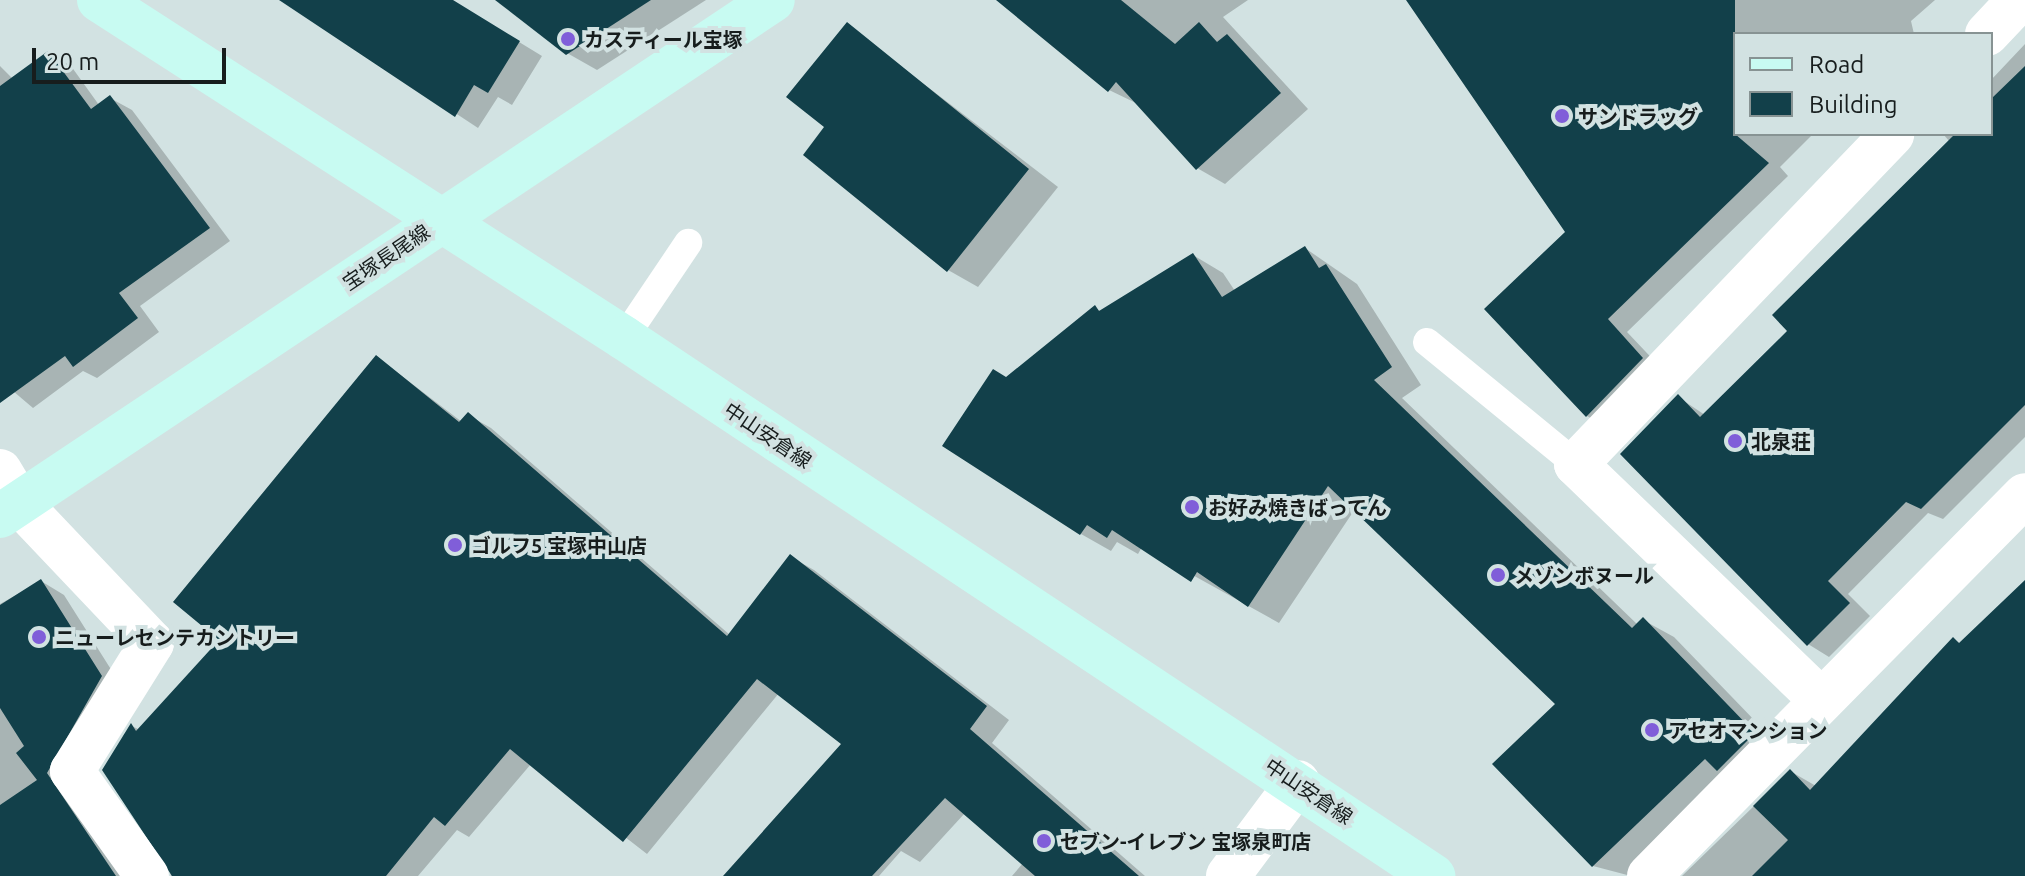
<!DOCTYPE html>
<meta charset="utf-8">
<style>
body{margin:0}
#map{position:relative;width:2025px;height:876px;overflow:hidden;background:#d2e2e2;font-family:Ubuntu,"Noto Sans JP",sans-serif}
div>[style]{position:absolute}
.shadow>*{inset:0;background:#0003}
.building>*{inset:0;background:#12404a}
.lane>*{height:28px;margin:-14px;padding:0 14px;transform-origin:14px;border-radius:14px;background:#fff}
.street>*{height:44px;margin:-22px;padding:0 22px;transform-origin:22px;border-radius:22px;background:#fff}
.secondary>*{height:44px;margin:-22px;padding:0 22px;transform-origin:22px;border-radius:22px;background:#c8fbf2}
.dots>*{width:22px;height:22px;translate:-50% -50%;box-sizing:border-box;border:4px solid #d2e2e2;border-radius:50%}
span{translate:-50% -50%;white-space:nowrap;text-align:center;line-height:1.15;-webkit-text-stroke:8px #d2e2e2;paint-order:stroke}
.poi-label{font-size:20px;color:#171d1d;font-weight:700}
.left{translate:0 -50%;text-align:left}
.street-label{font-size:20px;color:#171d1d}
.legend{position:absolute;left:1733px;top:32px;width:260px;height:104px;box-sizing:border-box;background:#d2e2e2;border:2px solid #879393;margin:0;padding:10px 14px;list-style:none;font-size:24px;color:#171d1d}
.legend li{display:flex;align-items:center;gap:16px;height:40px}
.legend b{width:40px;border:2px solid #879393}
.scale{position:absolute;left:32px;top:48px;width:194px;height:36px;box-sizing:border-box;border:4px solid #171d1d;border-top:0;padding-left:10px;font-size:24px;line-height:28px;white-space:nowrap;color:#171d1d;-webkit-text-stroke:6px #d2e2e2;paint-order:stroke}
</style>
<div id="map">
<div class="shadow">
<i style="clip-path:polygon(284px 0,450px 0,542px 56px,512px 105px,498px 97px,478px 128px)"></i>
<i style="clip-path:polygon(546px 0,706px 0,597px 70px,567px 53px)"></i>
<i style="clip-path:polygon(999px 0,1248px 0,1223px 17px,1308px 109px,1225px 184px,1197px 168px,1138px 104px,1109px 90px)"></i>
<i style="clip-path:polygon(1408px 0,1935px 0,1911px 21px,1914px 34px,1735px 34px,1735px 134px,1813px 134px,1780px 167px,1788px 176px,1627px 332px,1663px 370px,1608px 428px,1587px 416px,1487px 310px,1567px 232px)"></i>
<i style="clip-path:polygon(847px 25px,1058px 187px,978px 287px,948px 270px,827px 127px)"></i>
<i style="clip-path:polygon(2025px 44px,2025px 437px,1943px 519px,1928px 513px,1848px 594px,1870px 616px,1829px 657px,1808px 644px,1678px 397px,1705px 415px,1790px 331px,1950px 142px,1943px 134px,1991px 134px,1991px 80px)"></i>
<i style="clip-path:polygon(49px 53px,71px 66px,99px 105px,110px 98px,132px 110px,230px 241px,140px 306px,159px 332px,97px 378px,83px 371px,33px 408px,0 380px,0 66px,13px 79px)"></i>
<i style="clip-path:polygon(1305px 248px,1357px 284px,1421px 385px,1402px 398px,1638px 625px,1643px 620px,1674px 637px,1784px 751px,1631px 876px,1593px 866px,1495px 764px,1557px 704px,1355px 509px,1279px 623px,1142px 547px,1138px 554px,1117px 542px,1111px 551px,1081px 534px,1007px 379px,1095px 308px,1102px 312px,1193px 255px,1223px 273px,1235px 291px)"></i>
<i style="clip-path:polygon(377px 357px,462px 422px,468px 415px,491px 428px,730px 635px,791px 557px,814px 570px,1009px 720px,992px 743px,1145px 876px,1012px 876px,1023px 863px,965px 813px,920px 862px,901px 851px,879px 876px,725px 876px,844px 744px,779px 693px,647px 854px,531px 764px,469px 837px,457px 830px,418px 876px,171px 876px,132px 726px,140px 730px,222px 640px)"></i>
<i style="clip-path:polygon(41px 581px,64px 595px,124px 690px,73px 771px,128px 876px,0 876px,0 604px)"></i>
<i style="clip-path:polygon(2025px 581px,2025px 876px,1682px 876px,1790px 771px,1816px 786px,1953px 639px,1961px 644px)"></i>
</div>
<div class="building">
<i style="clip-path:polygon(279px 0,453px 0,520px 41px,488px 93px,474px 85px,455px 117px)"></i>
<i style="clip-path:polygon(495px 0,651px 0,566px 55px)"></i>
<i style="clip-path:polygon(996px 0,1121px 0,1175px 44px,1199px 22px,1217px 42px,1227px 34px,1281px 93px,1196px 170px,1116px 82px,1108px 92px)"></i>
<i style="clip-path:polygon(1406px 0,1735px 0,1735px 134px,1769px 163px,1608px 319px,1643px 358px,1586px 417px,1484px 309px,1565px 232px)"></i>
<i style="clip-path:polygon(847px 22px,1029px 169px,947px 272px,803px 155px,824px 127px,786px 97px)"></i>
<i style="clip-path:polygon(48px 51px,91px 109px,110px 95px,210px 228px,119px 293px,138px 318px,73px 367px,65px 356px,0 403px,0 86px)"></i>
<i style="clip-path:polygon(2025px 66px,2025px 405px,1921px 509px,1906px 502px,1828px 581px,1850px 603px,1807px 646px,1620px 454px,1678px 394px,1700px 417px,1787px 331px,1772px 315px,1955px 134px,1991px 134px,1991px 99px)"></i>
<i style="clip-path:polygon(1305px 246px,1319px 268px,1326px 264px,1392px 367px,1374px 380px,1632px 628px,1643px 617px,1755px 733px,1717px 771px,1705px 759px,1592px 867px,1492px 764px,1555px 704px,1328px 486px,1248px 607px,1197px 572px,1191px 582px,1112px 530px,1107px 538px,1087px 525px,1080px 535px,942px 446px,993px 369px,1006px 377px,1095px 305px,1099px 311px,1193px 253px,1222px 297px)"></i>
<i style="clip-path:polygon(376px 355px,459px 422px,468px 412px,727px 636px,790px 554px,987px 706px,970px 729px,1139px 876px,1035px 876px,945px 798px,872px 876px,723px 876px,841px 744px,757px 679px,623px 842px,510px 749px,445px 826px,434px 817px,386px 876px,172px 876px,102px 770px,131px 723px,136px 731px,219px 640px,173px 602px)"></i>
<i style="clip-path:polygon(41px 579px,102px 676px,47px 773px,116px 876px,0 876px,0 805px,37px 780px,16px 753px,24px 746px,0 708px,0 605px)"></i>
<i style="clip-path:polygon(2025px 580px,2025px 876px,1752px 876px,1788px 840px,1753px 806px,1790px 769px,1810px 790px,1953px 637px,1959px 643px)"></i>
</div>
<div class="lane">
<i style="left:624px;top:338px;width:115px;rotate:-56deg"></i>
<i style="left:1427px;top:342px;width:193px;rotate:39.3deg"></i>
</div>
<div class="street">
<i style="left:1987px;top:34px;width:47px;rotate:-46.7deg"></i>
<i style="left:0;top:471px;width:37px;rotate:59deg"></i>
<i style="left:19px;top:503px;width:193px;rotate:46.5deg"></i>
<i style="left:152px;top:643px;width:151px;rotate:122deg"></i>
<i style="left:72px;top:771px;width:129px;rotate:54.5deg"></i>
<i style="left:1821px;top:700px;width:340px;rotate:-136.1deg"></i>
<i style="left:1576px;top:464px;width:457px;rotate:-46.2deg"></i>
<i style="left:1228px;top:876px;width:117px;rotate:-53.3deg"></i>
<i style="left:1649px;top:876px;width:535px;rotate:-45.38deg"></i>
</div>
<div class="secondary">
<i style="left:99px;top:0;width:624px;rotate:32.77deg"></i>
<i style="left:624px;top:338px;width:972px;rotate:33.62deg"></i>
<i style="left:0;top:516px;width:929px;rotate:-33.72deg"></i>
</div>
<div class="dots">
<i style="left:568px;top:39px;background:#805ed9"></i>
<i style="left:1562px;top:116px;background:#805ed9"></i>
<i style="left:1735px;top:441px;background:#805ed9"></i>
<i style="left:1192px;top:507px;background:#805ed9"></i>
<i style="left:455px;top:545px;background:#805ed9"></i>
<i style="left:1498px;top:575px;background:#805ed9"></i>
<i style="left:39px;top:637px;background:#805ed9"></i>
<i style="left:1652px;top:730px;background:#805ed9"></i>
<i style="left:1044px;top:841px;background:#805ed9"></i>
</div>
<div class="poi-label">
<span class="left" style="left:584px;top:39px">カスティール宝塚</span>
<span class="left" style="left:1578px;top:116px">サンドラッグ</span>
<span class="left" style="left:1751px;top:441px">北泉荘</span>
<span class="left" style="left:1208px;top:507px">お好み焼きばってん</span>
<span class="left" style="left:471px;top:545px">ゴルフ5 宝塚中山店</span>
<span class="left" style="left:1514px;top:575px">メゾンボヌール</span>
<span class="left" style="left:55px;top:637px">ニューレセンテカントリー</span>
<span class="left" style="left:1668px;top:730px">アセオマンション</span>
<span class="left" style="left:1060px;top:841px">セブン-イレブン 宝塚泉町店</span>
</div>
<div class="street-label">
<span style="left:386px;top:257px;rotate:-34deg">宝塚長尾線</span>
<span style="left:768px;top:435px;rotate:34deg">中山安倉線</span>
<span style="left:1309px;top:791px;rotate:34deg">中山安倉線</span>
</div>
<ul class="legend">
<li><b style="height:10px;background:#c8fbf2"></b>Road</li>
<li><b style="height:22px;background:#12404a"></b>Building</li>
</ul>
<div class="scale">20 m</div>
</div>
